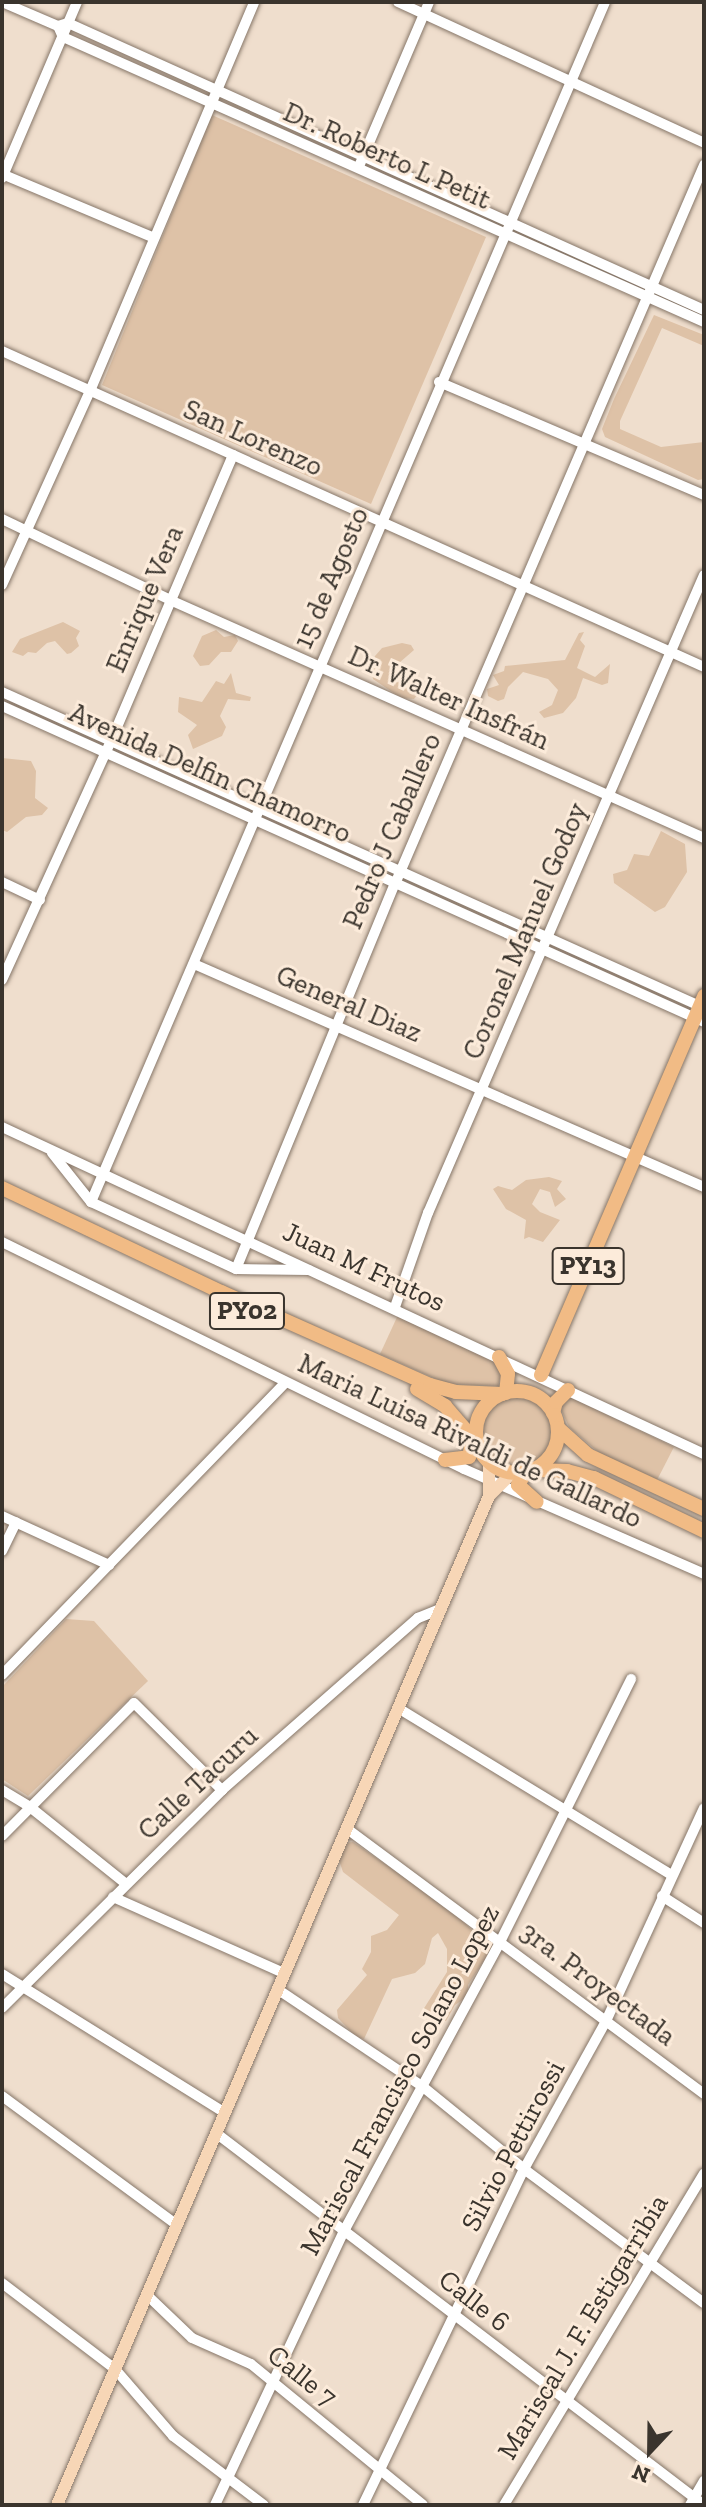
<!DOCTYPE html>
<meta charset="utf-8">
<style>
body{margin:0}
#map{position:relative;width:706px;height:2507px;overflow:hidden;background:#efdecd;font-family:"Zilla Slab",serif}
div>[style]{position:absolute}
.green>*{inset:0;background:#dec2a7}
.round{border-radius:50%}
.roads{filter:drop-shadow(0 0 2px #867668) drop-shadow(0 0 2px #867668)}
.minor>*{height:10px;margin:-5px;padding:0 5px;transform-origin:5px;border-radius:5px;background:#fff}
.major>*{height:12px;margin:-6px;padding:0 6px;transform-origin:6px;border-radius:6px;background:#f7d6b6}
.highway>*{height:14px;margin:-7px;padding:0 7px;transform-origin:7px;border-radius:7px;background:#f1bb85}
.highway>.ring{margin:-7px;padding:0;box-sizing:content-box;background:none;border:14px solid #f1bb85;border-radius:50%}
span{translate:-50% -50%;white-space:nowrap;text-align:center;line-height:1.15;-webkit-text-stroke:6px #fcebda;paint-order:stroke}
.shield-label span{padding:2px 6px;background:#fcebda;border:2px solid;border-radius:6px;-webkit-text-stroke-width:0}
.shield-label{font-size:26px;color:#3a342d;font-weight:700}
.street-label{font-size:28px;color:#3a342d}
.frame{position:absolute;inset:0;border:4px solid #3a342d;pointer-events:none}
.north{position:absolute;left:610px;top:2411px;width:80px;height:80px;-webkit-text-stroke:6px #fcebda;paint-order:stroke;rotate:202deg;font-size:22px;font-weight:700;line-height:32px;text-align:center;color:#3a342d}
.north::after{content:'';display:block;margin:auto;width:28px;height:36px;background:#3a342d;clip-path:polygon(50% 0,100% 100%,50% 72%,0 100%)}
</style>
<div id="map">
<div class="green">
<i style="clip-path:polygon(212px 115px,486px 237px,371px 504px,102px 385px)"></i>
<i style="clip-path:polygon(654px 315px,704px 335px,704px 346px,662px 328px,620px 421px,620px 429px,661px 447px,704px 442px,704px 479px,698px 480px,605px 437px,602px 429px,614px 399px)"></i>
<i style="clip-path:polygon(63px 622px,80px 631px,76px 638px,79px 646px,71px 653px,67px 654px,55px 641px,47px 643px,36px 653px,28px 652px,23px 656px,12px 652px,20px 639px)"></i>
<i style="clip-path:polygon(216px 630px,224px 637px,235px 635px,238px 641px,231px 652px,221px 652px,209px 665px,200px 666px,193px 656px,202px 636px)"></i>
<i style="clip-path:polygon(584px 632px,580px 640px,585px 646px,577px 668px,595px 677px,610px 664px,608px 683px,602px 685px,583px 678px,576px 698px,563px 713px,544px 718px,539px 712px,552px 705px,558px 690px,548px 679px,523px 672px,508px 687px,504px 699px,498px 701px,488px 696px,487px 689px,499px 685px,493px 675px,504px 671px,505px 666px,565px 660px,579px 633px)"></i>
<i style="clip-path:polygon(402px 643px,411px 645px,414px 650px,399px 663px,394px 679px,397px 682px,419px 686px,420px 692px,414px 699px,401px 698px,373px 679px,371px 667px,375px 656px,382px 648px)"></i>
<i style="clip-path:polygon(231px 673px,236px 693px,251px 697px,250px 701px,228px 699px,220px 716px,226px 727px,222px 736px,193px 749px,188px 735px,197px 725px,178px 712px,179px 697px,202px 702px,216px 681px,224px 684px)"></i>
<i style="clip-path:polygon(2px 758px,31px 761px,36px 771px,35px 798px,48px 808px,42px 815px,26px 817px,7px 832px,2px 830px)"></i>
<i style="clip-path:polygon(661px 831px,685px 844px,687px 872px,665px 907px,655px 912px,614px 883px,613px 874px,627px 870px,634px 854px,649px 856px)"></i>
<i style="clip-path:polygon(549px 1177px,562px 1181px,557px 1189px,566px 1199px,555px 1207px,550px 1192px,540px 1189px,532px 1204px,540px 1212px,560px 1220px,543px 1242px,529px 1237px,524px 1239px,526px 1220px,506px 1209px,493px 1189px,498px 1186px,512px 1190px,526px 1180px)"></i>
<i style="clip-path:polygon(398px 1315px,496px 1363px,501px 1375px,498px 1386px,447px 1384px,380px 1354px)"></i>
<i style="clip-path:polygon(568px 1396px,674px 1447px,656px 1482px,604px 1457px,569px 1427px,560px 1407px)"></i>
<i class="round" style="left:483px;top:1398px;width:68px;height:68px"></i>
<i style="clip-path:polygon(66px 1619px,94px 1621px,148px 1681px,28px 1796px,2px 1779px,2px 1687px)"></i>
<i style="clip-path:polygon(353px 1842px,449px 1908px,473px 1931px,496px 1942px,468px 1985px,468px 1996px,455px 2005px,446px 2021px,430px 2021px,421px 2013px,447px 1972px,447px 1949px,438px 1933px,432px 1938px,425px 1964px,415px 1973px,392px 1979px,364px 2039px,356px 2037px,338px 2018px,337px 2010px,367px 1975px,362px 1969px,371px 1952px,371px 1936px,387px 1930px,399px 1915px,343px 1872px,338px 1857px,345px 1843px)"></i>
</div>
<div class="roads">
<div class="minor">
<i style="left:2px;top:2px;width:61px;rotate:23.2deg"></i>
<i style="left:58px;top:26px;width:10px;rotate:-17deg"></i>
<i style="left:68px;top:23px;width:698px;rotate:24.29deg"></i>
<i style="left:398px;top:2px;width:337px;rotate:24.7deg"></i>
<i style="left:58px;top:26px;width:12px;rotate:66deg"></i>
<i style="left:63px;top:37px;width:702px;rotate:23.97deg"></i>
<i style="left:360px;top:164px;width:176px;rotate:-66.9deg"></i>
<i style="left:2px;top:174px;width:165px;rotate:22.8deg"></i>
<i style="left:2px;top:178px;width:191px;rotate:-66.9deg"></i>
<i style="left:2px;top:351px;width:770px;rotate:24.23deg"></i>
<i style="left:439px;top:382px;width:288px;rotate:23.1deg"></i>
<i style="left:2px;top:519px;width:187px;rotate:25.7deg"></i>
<i style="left:170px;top:600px;width:585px;rotate:24.02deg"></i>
<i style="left:2px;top:585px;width:213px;rotate:-65.6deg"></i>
<i style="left:90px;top:391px;width:422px;rotate:-67.1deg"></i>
<i style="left:2px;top:692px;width:770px;rotate:24.23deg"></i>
<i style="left:2px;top:706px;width:770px;rotate:24.23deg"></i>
<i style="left:2px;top:882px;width:42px;rotate:25.3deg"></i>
<i style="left:194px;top:964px;width:557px;rotate:23.62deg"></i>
<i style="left:2px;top:980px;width:263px;rotate:-65.5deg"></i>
<i style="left:111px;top:741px;width:311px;rotate:-66.9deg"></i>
<i style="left:2px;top:1127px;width:774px;rotate:24.98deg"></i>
<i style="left:52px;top:1153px;width:63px;rotate:51.5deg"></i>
<i style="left:91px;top:1202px;width:160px;rotate:24.8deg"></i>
<i style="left:236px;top:1269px;width:73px;rotate:0.8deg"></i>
<i style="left:91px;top:1202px;width:1305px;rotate:-66.81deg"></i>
<i style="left:2px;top:1242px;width:515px;rotate:26.17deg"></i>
<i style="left:464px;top:1469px;width:262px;rotate:23.6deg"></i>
<i style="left:236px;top:1269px;width:417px;rotate:-67.6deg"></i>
<i style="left:395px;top:884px;width:783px;rotate:-66.74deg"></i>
<i style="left:395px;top:1307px;width:100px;rotate:-70.7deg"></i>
<i style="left:428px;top:1213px;width:695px;rotate:-66.61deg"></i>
<i style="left:2px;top:1516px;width:118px;rotate:24.6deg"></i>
<i style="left:2px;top:1551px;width:32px;rotate:-64deg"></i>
<i style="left:2px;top:1675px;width:407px;rotate:-45.9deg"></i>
<i style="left:398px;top:1708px;width:321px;rotate:31.4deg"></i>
<i style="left:2px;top:1790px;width:33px;rotate:31deg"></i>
<i style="left:30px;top:1807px;width:123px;rotate:38.7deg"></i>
<i style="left:346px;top:1828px;width:446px;rotate:36.6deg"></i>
<i style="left:2px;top:1836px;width:187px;rotate:-45.2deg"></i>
<i style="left:134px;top:1703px;width:124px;rotate:44.7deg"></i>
<i style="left:662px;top:1896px;width:50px;rotate:32.7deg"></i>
<i style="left:113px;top:1897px;width:187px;rotate:24deg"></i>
<i style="left:2px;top:1974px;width:261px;rotate:31.9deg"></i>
<i style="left:277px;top:1989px;width:174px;rotate:33.8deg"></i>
<i style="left:422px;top:2086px;width:132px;rotate:39.1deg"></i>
<i style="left:524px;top:2169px;width:224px;rotate:36.7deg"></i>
<i style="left:2px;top:2008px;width:310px;rotate:-44.7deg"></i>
<i style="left:222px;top:1790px;width:261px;rotate:-41.3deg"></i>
<i style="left:418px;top:1618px;width:24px;rotate:-22deg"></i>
<i style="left:2px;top:2096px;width:217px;rotate:36.4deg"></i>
<i style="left:216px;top:2133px;width:614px;rotate:37.32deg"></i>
<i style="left:2px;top:2283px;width:142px;rotate:37.3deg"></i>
<i style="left:115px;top:2369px;width:89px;rotate:49.1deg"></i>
<i style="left:173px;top:2436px;width:114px;rotate:37.2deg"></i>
<i style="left:147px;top:2295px;width:62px;rotate:43.7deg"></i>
<i style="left:192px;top:2338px;width:64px;rotate:23.8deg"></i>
<i style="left:251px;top:2364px;width:222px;rotate:39.3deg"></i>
<i style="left:215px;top:2505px;width:303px;rotate:-64.8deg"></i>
<i style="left:344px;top:2231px;width:328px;rotate:-61.6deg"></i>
<i style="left:500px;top:1942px;width:294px;rotate:-63.5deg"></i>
<i style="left:363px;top:2505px;width:373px;rotate:-64.4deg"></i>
<i style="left:524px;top:2169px;width:169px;rotate:-61deg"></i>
<i style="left:606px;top:2021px;width:234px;rotate:-65.3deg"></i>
<i style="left:504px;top:2505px;width:387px;rotate:-58.9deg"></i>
<i style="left:690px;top:2505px;width:28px;rotate:-60deg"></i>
</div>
<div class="major">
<i style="left:489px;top:1496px;width:33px;rotate:-45deg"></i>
<i style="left:57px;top:2505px;width:1098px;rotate:-66.82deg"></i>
<i style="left:489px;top:1496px;width:33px;rotate:-90deg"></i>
</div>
<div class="highway">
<i style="left:2px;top:1188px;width:242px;rotate:25.4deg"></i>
<i style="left:221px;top:1292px;width:229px;rotate:24deg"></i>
<i style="left:430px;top:1385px;width:27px;rotate:15deg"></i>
<i style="left:456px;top:1392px;width:46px;rotate:2.5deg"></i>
<i style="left:499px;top:1357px;width:19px;rotate:62deg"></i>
<i style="left:508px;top:1374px;width:19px;rotate:96deg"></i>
<i style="left:541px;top:1375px;width:413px;rotate:-66.7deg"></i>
<i style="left:417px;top:1389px;width:33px;rotate:31deg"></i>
<i style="left:445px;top:1406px;width:49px;rotate:49.1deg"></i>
<i class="ring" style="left:476px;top:1391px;width:68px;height:68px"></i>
<i style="left:553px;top:1413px;width:11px;rotate:-75deg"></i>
<i style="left:556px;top:1402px;width:17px;rotate:-45deg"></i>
<i style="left:558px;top:1428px;width:40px;rotate:42deg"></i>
<i style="left:588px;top:1455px;width:128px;rotate:25deg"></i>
<i style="left:445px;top:1460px;width:24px;rotate:-7deg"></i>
<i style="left:469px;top:1457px;width:19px;rotate:-78deg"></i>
<i style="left:535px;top:1470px;width:32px;rotate:2deg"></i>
<i style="left:567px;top:1471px;width:28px;rotate:15deg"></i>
<i style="left:594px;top:1478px;width:122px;rotate:25.7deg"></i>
<i style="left:525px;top:1473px;width:14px;rotate:120deg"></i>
<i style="left:518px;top:1485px;width:25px;rotate:42deg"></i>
</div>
</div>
<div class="shield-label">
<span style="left:588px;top:1266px">PY13</span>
<span style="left:247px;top:1311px">PY02</span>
</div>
<div class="street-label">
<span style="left:387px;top:156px;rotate:24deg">Dr. Roberto L Petit</span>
<span style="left:253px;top:438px;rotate:24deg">San Lorenzo</span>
<span style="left:331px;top:578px;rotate:-67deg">15 de Agosto</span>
<span style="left:145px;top:599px;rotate:-67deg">Enrique Vera</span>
<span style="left:449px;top:698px;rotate:24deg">Dr. Walter Insfrán</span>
<span style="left:210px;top:773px;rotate:24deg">Avenida Delfin Chamorro</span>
<span style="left:392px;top:831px;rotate:-67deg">Pedro J Caballero</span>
<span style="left:525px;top:931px;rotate:-67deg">Coronel Manuel Godoy</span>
<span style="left:349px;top:1004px;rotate:23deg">General Diaz</span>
<span style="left:364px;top:1267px;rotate:25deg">Juan M Frutos</span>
<span style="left:470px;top:1441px;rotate:25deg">Maria Luisa Rivaldi de Gallardo</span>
<span style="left:198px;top:1783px;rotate:-43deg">Calle Tacuru</span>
<span style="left:598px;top:1984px;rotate:37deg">3ra. Proyectada</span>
<span style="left:400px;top:2080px;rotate:-62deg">Mariscal Francisco Solano Lopez</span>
<span style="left:513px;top:2146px;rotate:-62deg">Silvio Pettirossi</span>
<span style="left:474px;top:2301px;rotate:38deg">Calle 6</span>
<span style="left:583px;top:2327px;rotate:-59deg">Mariscal J. F. Estigarribia</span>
<span style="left:302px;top:2376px;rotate:39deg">Calle 7</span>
</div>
<div class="frame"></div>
<div class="north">N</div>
</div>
